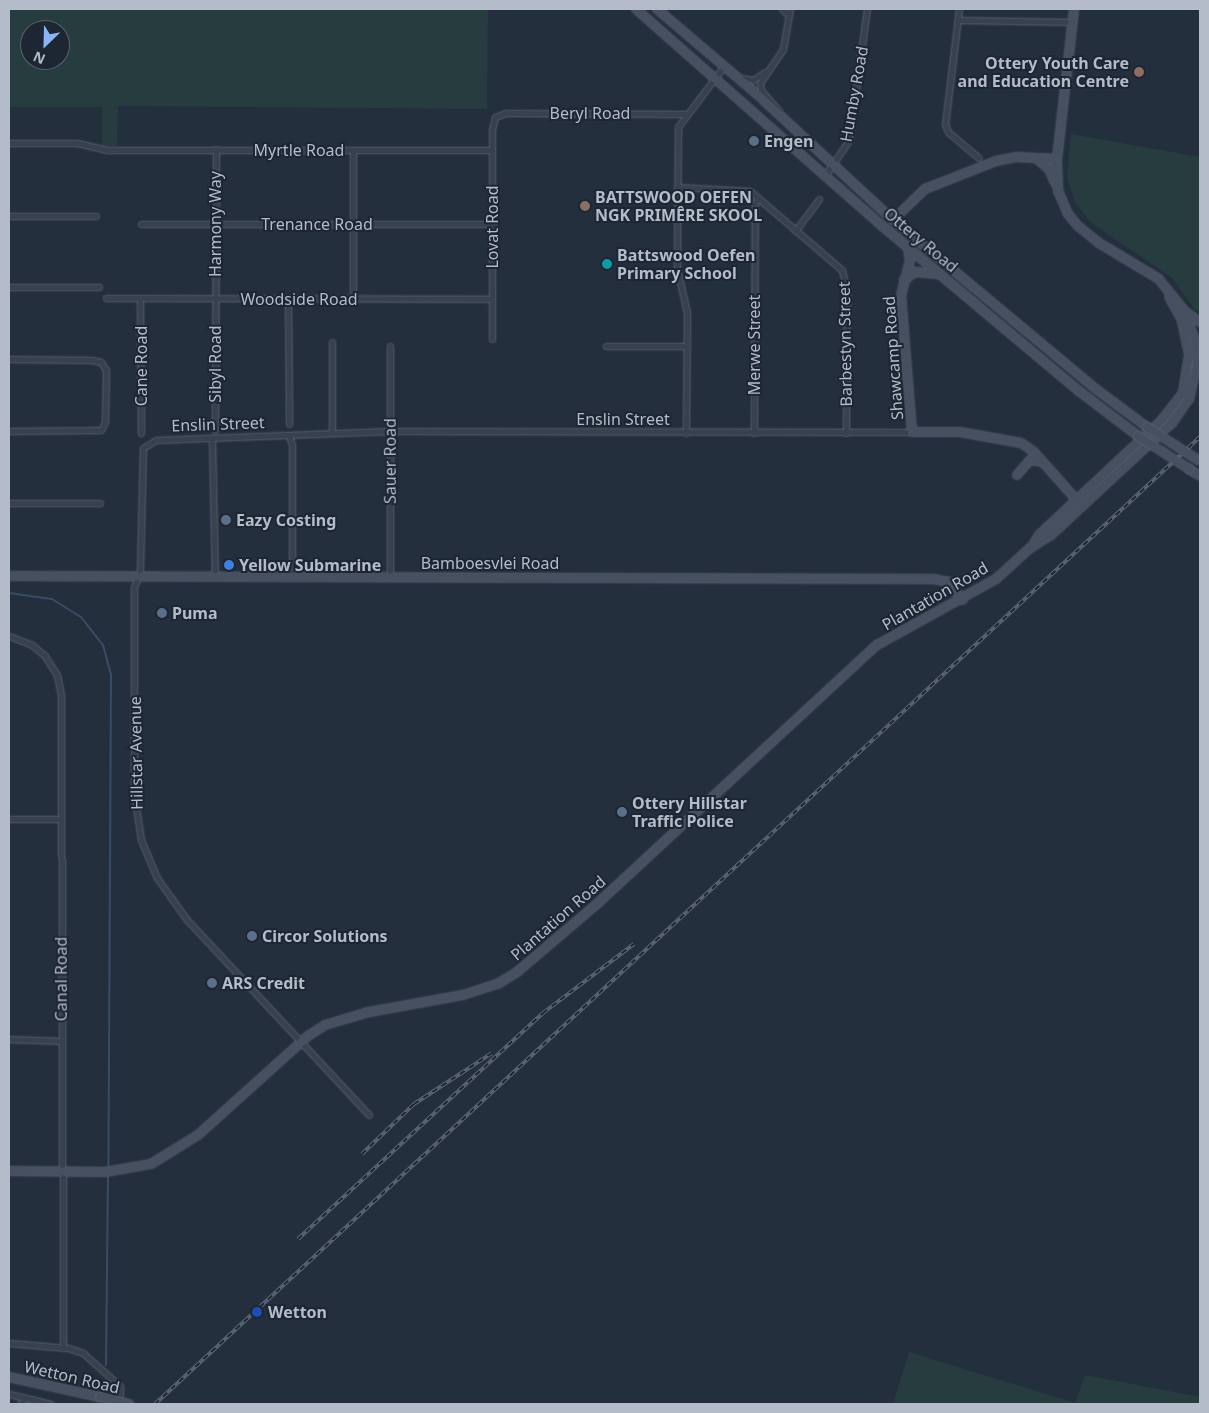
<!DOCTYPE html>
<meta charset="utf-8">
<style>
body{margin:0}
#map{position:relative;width:1209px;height:1413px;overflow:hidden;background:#242f3e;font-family:"Noto Sans",sans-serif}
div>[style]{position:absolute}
.green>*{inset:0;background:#263c3f}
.stream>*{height:2px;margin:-1px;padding:0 1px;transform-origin:1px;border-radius:1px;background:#394c67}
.roads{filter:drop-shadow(0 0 1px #565f6c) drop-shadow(0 0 1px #565f6c)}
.street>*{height:5px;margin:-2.5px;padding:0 2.5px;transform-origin:2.5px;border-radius:2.5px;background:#38414e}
.secondary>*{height:8px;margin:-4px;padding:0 4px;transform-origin:4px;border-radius:4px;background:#465061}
.rail>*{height:4px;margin-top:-2px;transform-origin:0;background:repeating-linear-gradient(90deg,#1d2633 0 5.5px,#5a6575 0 11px);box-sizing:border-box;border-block:1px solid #5a6575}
.bridges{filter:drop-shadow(0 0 1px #565f6c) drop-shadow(0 0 1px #565f6c)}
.secondary-bridge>*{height:8px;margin:-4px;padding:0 4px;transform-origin:4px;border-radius:4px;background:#465061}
.dots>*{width:14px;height:14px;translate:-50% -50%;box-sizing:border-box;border:2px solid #1d2633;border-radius:50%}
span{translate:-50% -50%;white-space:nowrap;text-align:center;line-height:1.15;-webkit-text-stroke:4px #1d2633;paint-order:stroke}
.poi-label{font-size:16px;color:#b4bcc9;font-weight:700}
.right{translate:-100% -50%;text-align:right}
.left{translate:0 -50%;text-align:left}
.street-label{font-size:16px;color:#b4bcc9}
.frame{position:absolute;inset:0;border:10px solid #b4bcc9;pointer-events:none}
.north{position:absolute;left:20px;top:20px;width:50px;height:50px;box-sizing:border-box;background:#1d2633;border:1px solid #59626f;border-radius:50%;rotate:204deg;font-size:14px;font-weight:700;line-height:20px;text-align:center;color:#b4bcc9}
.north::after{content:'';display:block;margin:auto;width:18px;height:22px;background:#8ab4f8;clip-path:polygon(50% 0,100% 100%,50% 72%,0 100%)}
</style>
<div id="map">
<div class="green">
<i style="clip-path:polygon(evenodd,9px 9px,488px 9px,487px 109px,118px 106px,117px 146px,102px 146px,102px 107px,9px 107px,9px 9px,30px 30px,60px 30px,60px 60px,30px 60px,30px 30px)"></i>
<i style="clip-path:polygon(1071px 134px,1200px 157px,1200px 312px,1195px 310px,1172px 278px,1090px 222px,1075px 202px,1067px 177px)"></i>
<i style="clip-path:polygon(909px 1352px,1075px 1403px,1085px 1375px,1200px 1397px,1200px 1404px,893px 1404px)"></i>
</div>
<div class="stream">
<i style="left:9px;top:593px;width:43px;rotate:7.9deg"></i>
<i style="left:52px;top:599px;width:34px;rotate:32deg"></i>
<i style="left:81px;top:617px;width:36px;rotate:52deg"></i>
<i style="left:103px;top:645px;width:30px;rotate:75deg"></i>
<i style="left:111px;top:674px;width:496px;rotate:90.3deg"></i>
<i style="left:106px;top:1365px;width:190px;rotate:-89.4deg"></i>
</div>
<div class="roads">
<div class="street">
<i style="left:782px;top:9px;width:9px;rotate:41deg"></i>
<i style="left:959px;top:9px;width:116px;rotate:96.9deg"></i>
<i style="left:945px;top:124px;width:9px;rotate:69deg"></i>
<i style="left:948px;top:132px;width:40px;rotate:40deg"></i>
<i style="left:958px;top:20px;width:114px;rotate:1deg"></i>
<i style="left:741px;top:78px;width:12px;rotate:9deg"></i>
<i style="left:753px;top:80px;width:14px;rotate:-34deg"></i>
<i style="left:779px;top:111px;width:28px;rotate:-131deg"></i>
<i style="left:761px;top:90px;width:7px;rotate:-98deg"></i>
<i style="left:760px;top:83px;width:41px;rotate:-55.9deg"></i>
<i style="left:783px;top:49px;width:41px;rotate:-80.1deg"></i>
<i style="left:9px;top:143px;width:68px"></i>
<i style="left:77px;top:143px;width:31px;rotate:13deg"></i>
<i style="left:107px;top:150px;width:385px"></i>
<i style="left:826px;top:174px;width:41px;rotate:-55.9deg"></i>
<i style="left:849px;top:140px;width:132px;rotate:-82.2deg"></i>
<i style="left:677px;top:187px;width:73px;rotate:3.1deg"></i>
<i style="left:750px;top:191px;width:121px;rotate:40.7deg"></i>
<i style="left:842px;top:270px;width:23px;rotate:77deg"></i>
<i style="left:847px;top:292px;width:141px;rotate:90.4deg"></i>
<i style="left:9px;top:216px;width:87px"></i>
<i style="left:141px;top:224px;width:352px"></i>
<i style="left:795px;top:231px;width:40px;rotate:-53deg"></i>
<i style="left:9px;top:287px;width:90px"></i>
<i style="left:106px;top:298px;width:385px;rotate:0.1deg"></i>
<i style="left:140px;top:298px;width:135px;rotate:89.6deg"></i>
<i style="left:353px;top:298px;width:148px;rotate:-90deg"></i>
<i style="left:288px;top:299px;width:125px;rotate:89.5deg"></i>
<i style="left:492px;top:339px;width:209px;rotate:-90deg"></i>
<i style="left:492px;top:130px;width:13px;rotate:-77deg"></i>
<i style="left:495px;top:117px;width:12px;rotate:-20deg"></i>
<i style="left:506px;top:113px;width:179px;rotate:0.3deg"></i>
<i style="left:606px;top:346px;width:80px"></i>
<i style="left:9px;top:359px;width:83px;rotate:0.7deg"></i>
<i style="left:92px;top:360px;width:9px;rotate:13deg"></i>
<i style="left:101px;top:362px;width:9px;rotate:58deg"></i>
<i style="left:106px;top:370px;width:52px;rotate:91.1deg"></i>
<i style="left:105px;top:422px;width:9px;rotate:117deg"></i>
<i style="left:101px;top:430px;width:92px;rotate:179.4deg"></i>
<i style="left:215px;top:430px;width:281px;rotate:-89.8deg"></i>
<i style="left:332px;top:433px;width:91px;rotate:-90deg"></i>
<i style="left:686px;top:433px;width:120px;rotate:-89.5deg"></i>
<i style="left:687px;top:313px;width:46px;rotate:-102.5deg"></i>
<i style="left:677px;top:268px;width:141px;rotate:-89.6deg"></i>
<i style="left:678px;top:127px;width:76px;rotate:-53deg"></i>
<i style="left:754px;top:433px;width:230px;rotate:-89.8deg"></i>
<i style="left:755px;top:203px;width:6px;rotate:-59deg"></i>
<i style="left:289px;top:436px;width:9px;rotate:72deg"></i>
<i style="left:292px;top:445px;width:132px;rotate:90deg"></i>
<i style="left:212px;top:439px;width:138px;rotate:88.8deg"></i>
<i style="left:9px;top:503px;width:91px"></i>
<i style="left:390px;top:577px;width:231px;rotate:-90deg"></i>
<i style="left:9px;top:636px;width:25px;rotate:21deg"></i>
<i style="left:32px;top:645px;width:17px;rotate:40deg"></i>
<i style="left:45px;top:656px;width:22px;rotate:58deg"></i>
<i style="left:57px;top:675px;width:20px;rotate:79deg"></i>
<i style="left:61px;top:695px;width:653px;rotate:89.82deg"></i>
<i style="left:9px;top:819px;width:52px"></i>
<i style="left:9px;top:1039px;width:52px;rotate:2.2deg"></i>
<i style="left:369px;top:1115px;width:267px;rotate:-133deg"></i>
<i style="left:187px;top:920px;width:52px;rotate:-125.5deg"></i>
<i style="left:157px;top:878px;width:41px;rotate:-112.8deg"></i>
<i style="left:141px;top:840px;width:48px;rotate:-98.5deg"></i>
<i style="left:134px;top:793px;width:205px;rotate:-90deg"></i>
<i style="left:134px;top:588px;width:19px;rotate:-72deg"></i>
<i style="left:140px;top:570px;width:122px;rotate:-88.6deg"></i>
<i style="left:143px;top:448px;width:15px;rotate:-32deg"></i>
<i style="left:156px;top:440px;width:235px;rotate:-2.2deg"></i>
<i style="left:391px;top:431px;width:521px;rotate:0.11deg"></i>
<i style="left:9px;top:1343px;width:59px;rotate:4.8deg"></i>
<i style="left:68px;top:1348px;width:16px;rotate:18deg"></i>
<i style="left:83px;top:1353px;width:50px;rotate:41.7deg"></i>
<i style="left:120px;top:1386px;width:18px;rotate:90deg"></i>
<i style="left:9px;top:1394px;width:43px;rotate:13.4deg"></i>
<i style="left:20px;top:1404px;width:8px;rotate:-50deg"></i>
</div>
<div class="secondary">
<i style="left:636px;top:9px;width:327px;rotate:41.4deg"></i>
<i style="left:881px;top:225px;width:258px;rotate:40deg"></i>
<i style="left:1079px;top:391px;width:74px;rotate:37.3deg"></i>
<i style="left:657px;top:9px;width:133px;rotate:40.4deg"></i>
<i style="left:758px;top:95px;width:184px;rotate:42.8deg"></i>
<i style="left:893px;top:220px;width:264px;rotate:39.8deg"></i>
<i style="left:1096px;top:389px;width:64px;rotate:36.7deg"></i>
<i style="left:1037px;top:159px;width:16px;rotate:40deg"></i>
<i style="left:1049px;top:169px;width:15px;rotate:67deg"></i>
<i style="left:893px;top:220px;width:45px;rotate:-44.1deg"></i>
<i style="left:925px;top:189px;width:76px;rotate:-21.5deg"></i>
<i style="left:996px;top:161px;width:20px;rotate:-11deg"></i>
<i style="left:1016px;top:157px;width:41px;rotate:2.8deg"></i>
<i style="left:908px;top:248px;width:12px;rotate:81deg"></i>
<i style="left:910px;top:260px;width:36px;rotate:104deg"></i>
<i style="left:901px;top:295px;width:137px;rotate:85.4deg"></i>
<i style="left:912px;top:432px;width:48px"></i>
<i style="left:960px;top:432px;width:62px;rotate:10.2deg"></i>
<i style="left:1021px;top:443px;width:14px;rotate:34deg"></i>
<i style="left:1033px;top:451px;width:74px;rotate:48.3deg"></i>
<i style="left:904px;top:280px;width:14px;rotate:-36deg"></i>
<i style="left:915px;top:272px;width:22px;rotate:5deg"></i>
<i style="left:1186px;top:312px;width:17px;rotate:36deg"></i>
<i style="left:1189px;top:469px;width:13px;rotate:32deg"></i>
<i style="left:1017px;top:475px;width:20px;rotate:-49deg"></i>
<i style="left:1030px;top:460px;width:12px;rotate:9deg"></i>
<i style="left:1031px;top:548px;width:15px;rotate:-58deg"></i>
<i style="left:1039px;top:535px;width:167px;rotate:-43.1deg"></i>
<i style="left:1161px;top:421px;width:36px;rotate:-52deg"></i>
<i style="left:1183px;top:393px;width:39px;rotate:-81deg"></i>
<i style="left:1189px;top:354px;width:35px;rotate:-102deg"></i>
<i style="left:1182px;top:320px;width:26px;rotate:-119deg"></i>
<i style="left:9px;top:576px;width:925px;rotate:0.19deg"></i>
<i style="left:934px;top:579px;width:14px;rotate:12deg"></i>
<i style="left:948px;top:582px;width:23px;rotate:50deg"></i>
<i style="left:9px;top:1171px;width:96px;rotate:0.6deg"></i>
<i style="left:105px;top:1172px;width:47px;rotate:-9.9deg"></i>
<i style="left:151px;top:1164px;width:55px;rotate:-31.7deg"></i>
<i style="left:198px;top:1135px;width:148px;rotate:-42deg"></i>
<i style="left:308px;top:1036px;width:20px;rotate:-33deg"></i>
<i style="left:325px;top:1025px;width:46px;rotate:-16.5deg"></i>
<i style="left:369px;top:1012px;width:96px;rotate:-10.3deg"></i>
<i style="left:463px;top:995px;width:38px;rotate:-18deg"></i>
<i style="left:499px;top:983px;width:21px;rotate:-31deg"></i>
<i style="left:517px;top:972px;width:106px;rotate:-40.4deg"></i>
<i style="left:598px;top:903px;width:380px;rotate:-42.8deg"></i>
<i style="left:877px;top:645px;width:136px;rotate:-29deg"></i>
<i style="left:996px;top:579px;width:46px;rotate:-42.4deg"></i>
<i style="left:1030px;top:548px;width:25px;rotate:-32deg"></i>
<i style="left:1051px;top:535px;width:165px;rotate:-42.8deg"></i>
<i style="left:1172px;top:423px;width:29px;rotate:-55deg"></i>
<i style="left:1189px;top:399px;width:36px;rotate:-77deg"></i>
<i style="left:1197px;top:364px;width:24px;rotate:-95deg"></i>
<i style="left:1195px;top:340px;width:33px;rotate:-111deg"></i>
<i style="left:1183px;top:309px;width:38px;rotate:-129deg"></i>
<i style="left:1159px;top:279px;width:70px;rotate:-149deg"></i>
<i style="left:1099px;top:243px;width:27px;rotate:-141deg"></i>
<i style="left:1078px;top:226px;width:16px;rotate:-130deg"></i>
<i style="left:1068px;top:214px;width:25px;rotate:-113deg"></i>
<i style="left:1058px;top:191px;width:32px;rotate:-92deg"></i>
<i style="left:1057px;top:159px;width:151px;rotate:-83.5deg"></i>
<i style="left:9px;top:1377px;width:93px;rotate:12.4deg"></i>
</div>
</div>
<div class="rail">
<i style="left:362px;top:1154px;width:72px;rotate:-43.9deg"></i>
<i style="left:414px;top:1104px;width:93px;rotate:-33.2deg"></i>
<i style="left:298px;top:1239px;width:333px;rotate:-42.7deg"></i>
<i style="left:543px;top:1013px;width:114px;rotate:-37.2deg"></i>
<i style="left:155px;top:1404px;width:1424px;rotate:-42.78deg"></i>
</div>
<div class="bridges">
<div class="secondary-bridge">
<i style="left:1147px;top:427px;width:61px;rotate:32.9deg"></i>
<i style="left:1138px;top:436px;width:61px;rotate:32.9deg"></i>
<i style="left:100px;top:1397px;width:30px;rotate:14deg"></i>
</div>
</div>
<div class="dots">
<i style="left:1139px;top:72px;background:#8d6e63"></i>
<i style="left:754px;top:141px;background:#5c6f8a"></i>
<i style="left:585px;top:206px;background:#8d6e63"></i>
<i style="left:607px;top:264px;background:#0f9aa8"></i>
<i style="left:226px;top:520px;background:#5c6f8a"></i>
<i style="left:229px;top:565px;background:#3f7fe0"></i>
<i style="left:162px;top:613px;background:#5c6f8a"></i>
<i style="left:622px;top:812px;background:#5c6f8a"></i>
<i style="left:252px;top:936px;background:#5c6f8a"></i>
<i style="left:212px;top:983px;background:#5c6f8a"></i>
<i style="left:257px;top:1312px;background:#1a4fb4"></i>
</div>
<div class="poi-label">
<span class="right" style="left:1129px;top:72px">Ottery Youth Care<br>and Education Centre</span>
<span class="left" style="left:764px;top:141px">Engen</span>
<span class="left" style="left:595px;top:206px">BATTSWOOD OEFEN<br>NGK PRIMÊRE SKOOL</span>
<span class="left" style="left:617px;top:264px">Battswood Oefen<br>Primary School</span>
<span class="left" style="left:236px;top:520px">Eazy Costing</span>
<span class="left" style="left:239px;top:565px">Yellow Submarine</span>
<span class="left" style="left:172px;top:613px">Puma</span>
<span class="left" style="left:632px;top:812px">Ottery Hillstar<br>Traffic Police</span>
<span class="left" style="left:262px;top:936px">Circor Solutions</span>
<span class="left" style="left:222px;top:983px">ARS Credit</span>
<span class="left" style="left:268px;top:1312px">Wetton</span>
</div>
<div class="street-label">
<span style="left:854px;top:94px;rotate:-80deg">Humby Road</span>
<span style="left:590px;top:113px">Beryl Road</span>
<span style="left:299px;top:150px">Myrtle Road</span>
<span style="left:215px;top:224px;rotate:-90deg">Harmony Way</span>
<span style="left:317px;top:224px">Trenance Road</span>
<span style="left:492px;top:227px;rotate:-90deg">Lovat Road</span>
<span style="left:921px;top:240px;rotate:40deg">Ottery Road</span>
<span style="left:299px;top:299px">Woodside Road</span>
<span style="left:845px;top:344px;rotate:-91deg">Barbestyn Street</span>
<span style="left:754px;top:345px;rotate:-90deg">Merwe Street</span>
<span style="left:893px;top:358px;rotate:-94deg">Shawcamp Road</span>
<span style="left:215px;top:364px;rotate:-90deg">Sibyl Road</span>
<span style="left:141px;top:366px;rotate:-90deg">Cane Road</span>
<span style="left:623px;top:419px">Enslin Street</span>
<span style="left:218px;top:424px;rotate:-2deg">Enslin Street</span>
<span style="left:390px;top:461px;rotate:-90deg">Sauer Road</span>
<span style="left:490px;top:563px">Bamboesvlei Road</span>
<span style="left:935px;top:596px;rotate:-30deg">Plantation Road</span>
<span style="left:136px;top:753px;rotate:-91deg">Hillstar Avenue</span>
<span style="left:558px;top:918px;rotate:-41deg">Plantation Road</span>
<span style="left:61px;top:979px;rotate:-90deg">Canal Road</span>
<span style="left:72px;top:1377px;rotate:13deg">Wetton Road</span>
</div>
<div class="frame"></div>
<div class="north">N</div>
</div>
